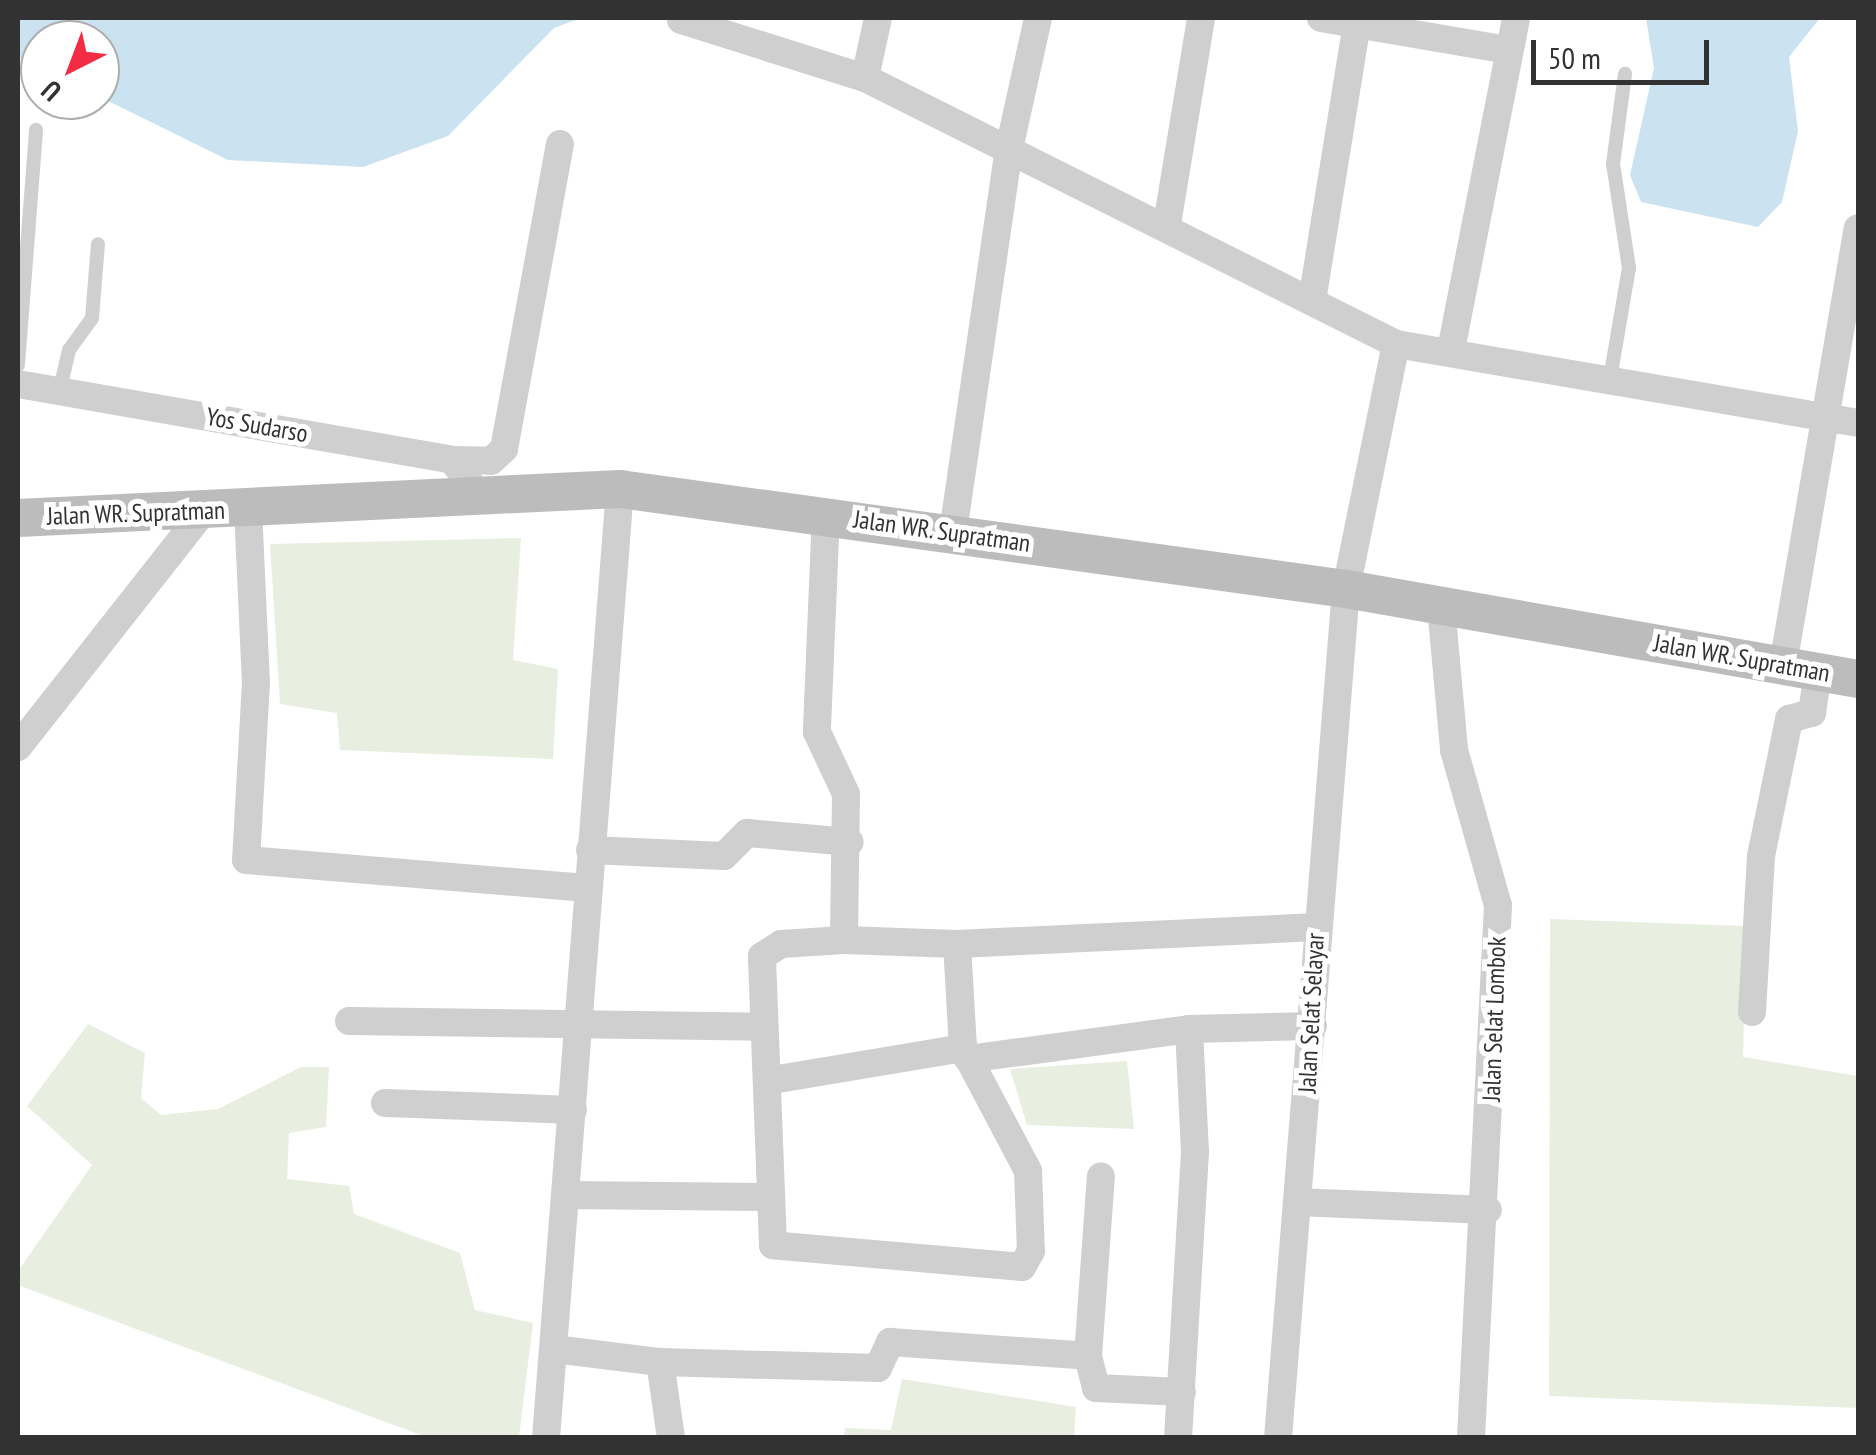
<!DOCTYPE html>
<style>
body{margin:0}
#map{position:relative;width:1876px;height:1455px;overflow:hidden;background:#fff;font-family:"PT Sans Narrow",sans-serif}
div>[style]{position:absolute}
.green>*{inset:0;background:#e9efe0}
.water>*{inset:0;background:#cbe3f0}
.lane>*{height:14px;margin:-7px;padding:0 7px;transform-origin:7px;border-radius:7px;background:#cfcfcf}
.street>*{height:28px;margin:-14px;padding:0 14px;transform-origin:14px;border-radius:14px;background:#cfcfcf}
.secondary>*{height:38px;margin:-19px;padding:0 19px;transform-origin:19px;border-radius:19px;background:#bcbcbc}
span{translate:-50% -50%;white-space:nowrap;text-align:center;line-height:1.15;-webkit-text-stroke:10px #fff;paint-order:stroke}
.street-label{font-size:25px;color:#323232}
.frame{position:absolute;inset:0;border:20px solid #323232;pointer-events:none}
.north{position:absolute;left:20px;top:20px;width:100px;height:100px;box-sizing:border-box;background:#fff;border:2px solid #adadad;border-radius:50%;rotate:222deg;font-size:28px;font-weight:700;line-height:40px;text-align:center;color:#323232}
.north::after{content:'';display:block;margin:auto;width:35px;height:45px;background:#f12c44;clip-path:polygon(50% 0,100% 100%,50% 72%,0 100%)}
.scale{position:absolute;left:1531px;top:40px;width:178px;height:45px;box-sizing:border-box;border:5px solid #323232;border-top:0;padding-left:12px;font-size:30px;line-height:35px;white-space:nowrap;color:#323232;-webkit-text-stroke:8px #fff;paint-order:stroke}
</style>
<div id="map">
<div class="green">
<i style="clip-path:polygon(521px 538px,513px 660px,558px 669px,553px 759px,340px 750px,337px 713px,280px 704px,270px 544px)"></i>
<i style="clip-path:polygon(1550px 919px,1746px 926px,1743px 1057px,1858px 1076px,1858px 1408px,1549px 1396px)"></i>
<i style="clip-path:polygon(88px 1024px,145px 1053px,141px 1098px,161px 1115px,218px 1109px,301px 1067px,329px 1067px,326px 1127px,289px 1133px,287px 1179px,349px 1186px,354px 1214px,460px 1253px,475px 1310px,533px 1323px,519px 1437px,426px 1437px,18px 1285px,18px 1271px,92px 1165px,27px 1106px)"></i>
<i style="clip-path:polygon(1127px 1061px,1134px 1129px,1027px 1125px,1010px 1069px)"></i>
<i style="clip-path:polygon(902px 1379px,1076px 1407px,1074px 1437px,844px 1437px,845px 1428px,891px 1430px)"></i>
</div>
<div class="water">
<i style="clip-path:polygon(18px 18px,581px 18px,554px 28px,448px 136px,363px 167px,228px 160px,100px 97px,100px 40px,40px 40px,40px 68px,18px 57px)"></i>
<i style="clip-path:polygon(1646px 18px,1820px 18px,1789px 57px,1798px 131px,1782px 202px,1758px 227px,1641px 202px,1630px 175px,1654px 68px)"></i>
</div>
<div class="lane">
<i style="left:18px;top:365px;width:236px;rotate:-85.6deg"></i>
<i style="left:1611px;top:373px;width:107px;rotate:-80.3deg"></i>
<i style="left:1629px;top:268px;width:105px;rotate:-98.7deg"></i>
<i style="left:1613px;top:164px;width:91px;rotate:-82.4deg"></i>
<i style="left:60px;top:389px;width:40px;rotate:-77deg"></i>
<i style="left:69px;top:350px;width:39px;rotate:-54deg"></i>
<i style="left:92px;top:318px;width:74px;rotate:-85.4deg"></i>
</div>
<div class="street">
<i style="left:1321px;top:18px;width:191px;rotate:9.7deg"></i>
<i style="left:681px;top:20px;width:193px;rotate:17.5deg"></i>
<i style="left:865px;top:78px;width:594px;rotate:26.61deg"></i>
<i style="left:1396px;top:344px;width:469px;rotate:9.7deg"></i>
<i style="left:865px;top:78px;width:61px;rotate:-77.8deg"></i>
<i style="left:1167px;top:224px;width:209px;rotate:-80.6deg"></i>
<i style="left:1312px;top:301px;width:287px;rotate:-80.8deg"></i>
<i style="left:1451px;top:350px;width:338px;rotate:-78.9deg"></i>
<i style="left:18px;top:384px;width:441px;rotate:9.9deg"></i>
<i style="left:452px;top:460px;width:46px;rotate:52.1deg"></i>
<i style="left:452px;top:460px;width:39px;rotate:1deg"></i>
<i style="left:491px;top:461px;width:18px;rotate:-43deg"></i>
<i style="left:504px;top:449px;width:310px;rotate:-79.6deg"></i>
<i style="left:248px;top:508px;width:174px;rotate:87.4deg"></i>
<i style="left:256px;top:682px;width:178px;rotate:93.2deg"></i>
<i style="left:246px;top:860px;width:339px;rotate:4.7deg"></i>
<i style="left:826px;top:513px;width:219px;rotate:92.4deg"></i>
<i style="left:817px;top:732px;width:68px;rotate:64.9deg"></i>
<i style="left:846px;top:794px;width:146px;rotate:90.8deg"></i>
<i style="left:953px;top:532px;width:387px;rotate:-81.7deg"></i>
<i style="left:1009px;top:149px;width:134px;rotate:-77.5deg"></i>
<i style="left:1441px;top:606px;width:145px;rotate:84.8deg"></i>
<i style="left:1454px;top:750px;width:162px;rotate:74.2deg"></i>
<i style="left:1498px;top:906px;width:533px;rotate:92.91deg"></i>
<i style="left:1783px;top:665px;width:443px;rotate:-80.3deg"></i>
<i style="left:18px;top:747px;width:299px;rotate:-51.8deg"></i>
<i style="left:590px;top:850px;width:134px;rotate:2.6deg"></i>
<i style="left:724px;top:856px;width:33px;rotate:-45deg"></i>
<i style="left:747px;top:833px;width:103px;rotate:5deg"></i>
<i style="left:957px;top:944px;width:104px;rotate:86.7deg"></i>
<i style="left:1752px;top:1012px;width:156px;rotate:-86.7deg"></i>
<i style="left:1761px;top:856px;width:140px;rotate:-78.4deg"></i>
<i style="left:1789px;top:719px;width:24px;rotate:-15deg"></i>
<i style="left:1812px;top:713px;width:41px;rotate:-81.7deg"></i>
<i style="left:349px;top:1021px;width:415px;rotate:0.8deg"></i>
<i style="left:968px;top:1059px;width:223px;rotate:-7.7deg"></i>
<i style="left:1189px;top:1029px;width:124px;rotate:-1.4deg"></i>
<i style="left:772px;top:1080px;width:194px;rotate:-9.5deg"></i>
<i style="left:963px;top:1048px;width:139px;rotate:62.1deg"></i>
<i style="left:1028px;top:1171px;width:80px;rotate:87.9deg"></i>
<i style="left:1031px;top:1251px;width:18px;rotate:119deg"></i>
<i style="left:1022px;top:1267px;width:250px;rotate:-175deg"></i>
<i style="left:773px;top:1245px;width:289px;rotate:-92.2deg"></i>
<i style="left:762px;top:956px;width:22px;rotate:-32deg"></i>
<i style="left:781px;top:944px;width:63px;rotate:-3.6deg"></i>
<i style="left:844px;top:940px;width:113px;rotate:2deg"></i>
<i style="left:957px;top:944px;width:359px;rotate:-2.7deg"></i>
<i style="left:385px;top:1103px;width:188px;rotate:2.1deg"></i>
<i style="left:566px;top:1195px;width:202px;rotate:0.6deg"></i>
<i style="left:1297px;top:1202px;width:191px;rotate:2.4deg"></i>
<i style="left:554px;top:1349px;width:107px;rotate:7deg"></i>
<i style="left:1088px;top:1356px;width:180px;rotate:-85.9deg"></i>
<i style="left:546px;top:1438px;width:952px;rotate:-85.54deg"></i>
<i style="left:671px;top:1438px;width:77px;rotate:-98.2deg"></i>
<i style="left:660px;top:1362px;width:218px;rotate:1.6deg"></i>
<i style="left:878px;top:1368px;width:29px;rotate:-65deg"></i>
<i style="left:890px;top:1342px;width:198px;rotate:4deg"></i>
<i style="left:1088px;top:1356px;width:33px;rotate:76deg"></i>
<i style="left:1096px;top:1388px;width:86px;rotate:2.7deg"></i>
<i style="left:1178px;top:1438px;width:287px;rotate:-86.6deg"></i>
<i style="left:1195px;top:1152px;width:123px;rotate:-92.8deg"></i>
<i style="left:1278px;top:1438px;width:852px;rotate:-85.42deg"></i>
<i style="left:1346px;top:589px;width:250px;rotate:-78.5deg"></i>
</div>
<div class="secondary">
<i style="left:18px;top:518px;width:603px;rotate:-2.76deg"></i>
<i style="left:620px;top:489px;width:733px;rotate:7.84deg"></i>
<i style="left:1346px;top:589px;width:520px;rotate:9.97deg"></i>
</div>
<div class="street-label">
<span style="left:257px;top:425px;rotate:10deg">Yos Sudarso</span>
<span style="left:136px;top:513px;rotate:-2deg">Jalan WR. Supratman</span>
<span style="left:942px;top:531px;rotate:8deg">Jalan WR. Supratman</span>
<span style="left:1742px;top:658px;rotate:10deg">Jalan WR. Supratman</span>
<span style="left:1311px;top:1013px;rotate:-87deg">Jalan Selat Selayar</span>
<span style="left:1494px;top:1019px;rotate:-88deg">Jalan Selat Lombok</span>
</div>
<div class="frame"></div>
<div class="north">U</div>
<div class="scale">50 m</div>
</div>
